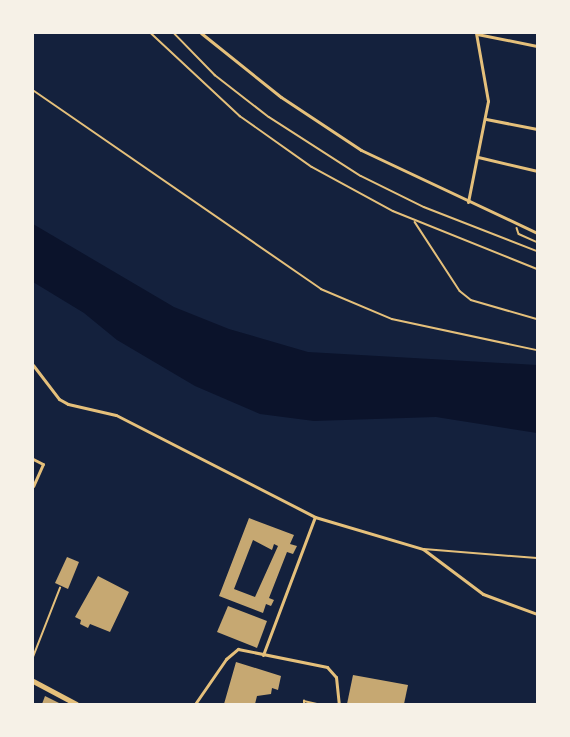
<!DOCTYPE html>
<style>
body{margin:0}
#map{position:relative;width:570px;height:737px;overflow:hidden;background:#14213d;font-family:Barlow,sans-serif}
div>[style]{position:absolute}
.water>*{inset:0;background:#0b132b}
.building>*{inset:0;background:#c6a872}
.path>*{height:1.5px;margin:-0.75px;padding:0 0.75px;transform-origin:0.75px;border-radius:0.75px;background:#e5c07b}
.service>*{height:1.5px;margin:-0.75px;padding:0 0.75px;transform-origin:0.75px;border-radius:0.75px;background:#e5c07b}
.minor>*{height:3px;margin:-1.5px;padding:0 1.5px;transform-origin:1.5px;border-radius:1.5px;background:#e5c07b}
.trunk>*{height:5px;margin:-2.5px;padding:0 2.5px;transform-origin:2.5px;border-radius:2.5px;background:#e5c07b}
span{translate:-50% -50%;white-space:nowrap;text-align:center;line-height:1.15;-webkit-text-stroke:6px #f6f1e7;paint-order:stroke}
.frame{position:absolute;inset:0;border:34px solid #f6f1e7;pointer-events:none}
</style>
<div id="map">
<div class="water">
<i style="clip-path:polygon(33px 224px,174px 307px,229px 329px,308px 352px,537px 365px,537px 433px,436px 417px,314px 421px,260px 414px,195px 386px,117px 340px,84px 313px,33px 282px)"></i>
</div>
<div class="building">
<i style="clip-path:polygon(evenodd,249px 518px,294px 535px,290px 544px,297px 546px,293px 554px,287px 552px,269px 598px,274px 600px,271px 606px,266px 604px,263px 613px,219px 596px,249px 518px,253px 540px,272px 550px,274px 544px,278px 546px,255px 597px,234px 589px,253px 540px)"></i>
<i style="clip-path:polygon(67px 557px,79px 562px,68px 589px,55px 583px)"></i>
<i style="clip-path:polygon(98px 576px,129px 592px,110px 632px,90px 624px,88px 628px,80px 624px,81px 620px,75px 617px)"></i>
<i style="clip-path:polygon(228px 606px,267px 621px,257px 648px,217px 632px)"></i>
<i style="clip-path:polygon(236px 662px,281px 676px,278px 690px,272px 688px,271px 694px,257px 696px,255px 704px,224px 704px)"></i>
<i style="clip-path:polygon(353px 675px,408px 685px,404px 704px,347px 704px)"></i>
<i style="clip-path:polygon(45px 696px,61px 704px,42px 704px)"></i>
</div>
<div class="path">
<i style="left:151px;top:33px;width:122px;rotate:43deg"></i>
<i style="left:240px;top:116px;width:88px;rotate:35.3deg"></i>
<i style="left:312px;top:167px;width:92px;rotate:28.5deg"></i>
<i style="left:393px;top:211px;width:155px;rotate:21.9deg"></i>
<i style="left:174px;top:33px;width:59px;rotate:45.7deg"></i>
<i style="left:215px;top:75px;width:68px;rotate:37.9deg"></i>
<i style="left:269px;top:117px;width:109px;rotate:32.7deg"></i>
<i style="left:361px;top:176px;width:70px;rotate:26.2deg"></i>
<i style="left:424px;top:207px;width:121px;rotate:21.3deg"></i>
<i style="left:33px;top:90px;width:350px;rotate:34.6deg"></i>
<i style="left:321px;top:289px;width:77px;rotate:22.9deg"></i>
<i style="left:392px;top:319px;width:148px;rotate:12.1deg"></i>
<i style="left:415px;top:222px;width:82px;rotate:56.9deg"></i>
<i style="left:460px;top:291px;width:14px;rotate:39deg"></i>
<i style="left:471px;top:300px;width:69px;rotate:16.1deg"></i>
<i style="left:517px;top:228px;width:6px;rotate:72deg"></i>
<i style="left:519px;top:234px;width:20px;rotate:24deg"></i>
<i style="left:33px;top:657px;width:74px;rotate:-68.6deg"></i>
</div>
<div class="service">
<i style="left:424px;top:549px;width:113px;rotate:4.6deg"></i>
<i style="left:304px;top:704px;width:3px;rotate:-90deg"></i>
<i style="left:304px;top:701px;width:13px;rotate:13deg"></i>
</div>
<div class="minor">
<i style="left:201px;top:33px;width:102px;rotate:38.7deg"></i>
<i style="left:281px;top:97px;width:96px;rotate:33.5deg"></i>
<i style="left:361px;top:150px;width:195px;rotate:25.2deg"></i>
<i style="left:477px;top:34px;width:61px;rotate:11.3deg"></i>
<i style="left:486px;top:119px;width:52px;rotate:11.1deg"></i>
<i style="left:478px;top:157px;width:61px;rotate:13.3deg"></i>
<i style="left:468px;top:202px;width:103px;rotate:-78.8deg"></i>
<i style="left:488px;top:101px;width:69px;rotate:-100deg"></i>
<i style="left:33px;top:365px;width:43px;rotate:52.6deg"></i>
<i style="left:59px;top:399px;width:10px;rotate:29deg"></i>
<i style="left:68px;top:404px;width:49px;rotate:12.9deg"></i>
<i style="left:116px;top:415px;width:224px;rotate:27.1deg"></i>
<i style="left:315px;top:517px;width:113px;rotate:16.5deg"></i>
<i style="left:423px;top:549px;width:75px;rotate:36.9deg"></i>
<i style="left:483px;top:594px;width:58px;rotate:20.3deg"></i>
<i style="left:33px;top:459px;width:11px;rotate:27deg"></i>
<i style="left:43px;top:464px;width:24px;rotate:114deg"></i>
<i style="left:263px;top:655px;width:147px;rotate:-69.4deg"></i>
<i style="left:195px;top:704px;width:55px;rotate:-55.4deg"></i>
<i style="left:226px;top:659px;width:16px;rotate:-40deg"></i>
<i style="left:238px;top:649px;width:91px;rotate:11.4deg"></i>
<i style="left:327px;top:667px;width:13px;rotate:48deg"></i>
<i style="left:336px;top:677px;width:27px;rotate:84deg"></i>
</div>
<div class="trunk">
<i style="left:33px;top:681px;width:49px;rotate:28.1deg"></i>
</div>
<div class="frame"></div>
</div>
